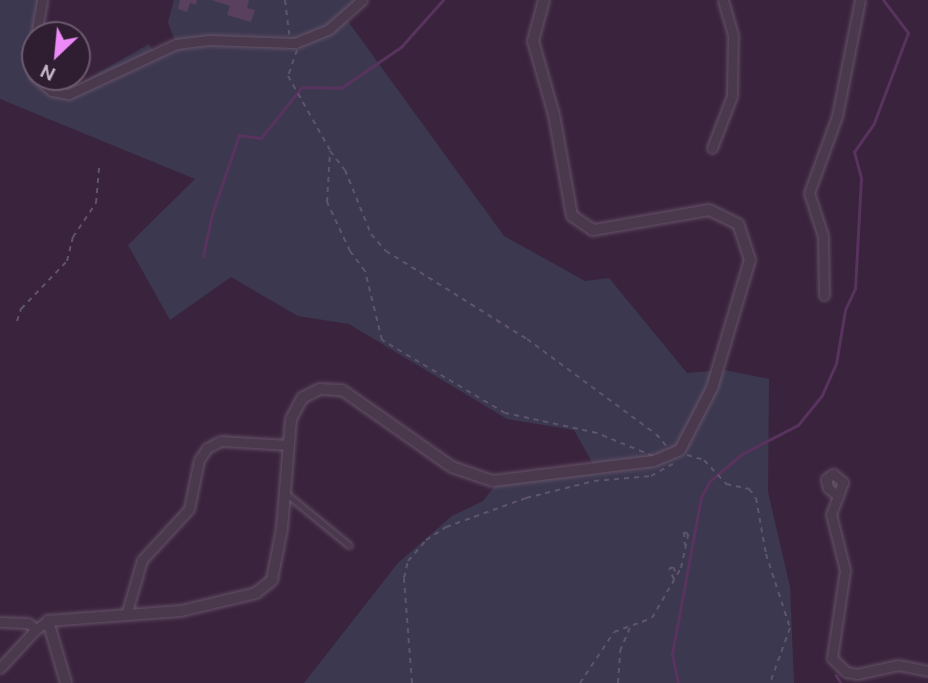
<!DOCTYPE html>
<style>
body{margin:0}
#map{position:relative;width:928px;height:683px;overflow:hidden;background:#3a243d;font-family:Ubuntu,sans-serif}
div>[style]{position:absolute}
.green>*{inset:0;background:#3c3850}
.stream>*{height:2.5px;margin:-1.25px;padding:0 1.25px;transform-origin:1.25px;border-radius:1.25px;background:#58335e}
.building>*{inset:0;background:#59405d}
.path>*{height:2px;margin-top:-1px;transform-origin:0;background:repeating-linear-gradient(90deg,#5e546b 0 5px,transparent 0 10px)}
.roads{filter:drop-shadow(0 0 2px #655368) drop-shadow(0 0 2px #655368)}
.service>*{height:4.5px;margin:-2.25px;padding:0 2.25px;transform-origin:2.25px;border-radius:2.25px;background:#4a384d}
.minor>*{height:9px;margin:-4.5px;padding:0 4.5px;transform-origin:4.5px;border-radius:4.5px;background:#4a384d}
.tertiary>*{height:10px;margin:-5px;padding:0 5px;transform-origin:5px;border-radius:5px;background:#4a384d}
span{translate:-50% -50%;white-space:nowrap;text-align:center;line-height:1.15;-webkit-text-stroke:6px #2f1d32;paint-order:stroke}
.north{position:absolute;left:21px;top:21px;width:70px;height:70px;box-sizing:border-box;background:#2f1d32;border:2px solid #6b596e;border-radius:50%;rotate:206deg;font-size:19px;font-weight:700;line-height:28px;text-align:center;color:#c6b4c8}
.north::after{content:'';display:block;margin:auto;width:24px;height:32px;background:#ed8af7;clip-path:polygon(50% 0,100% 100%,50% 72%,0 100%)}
</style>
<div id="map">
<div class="green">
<i style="clip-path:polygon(0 0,46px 0,42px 35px,35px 35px,35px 77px,64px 87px,79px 84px,149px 44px,155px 54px,176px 44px,168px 22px,174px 0,357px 0,364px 5px,347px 20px,504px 236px,585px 281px,609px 278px,687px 373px,724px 370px,769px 379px,768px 492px,790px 587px,794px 683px,304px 683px,398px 563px,452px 516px,483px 501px,502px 477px,594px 466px,574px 430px,507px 419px,349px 324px,298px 316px,231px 277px,170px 320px,128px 245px,195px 179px,0 99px)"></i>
</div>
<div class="stream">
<i style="left:203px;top:256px;width:43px;rotate:-77.9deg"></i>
<i style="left:212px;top:214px;width:83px;rotate:-71.1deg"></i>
<i style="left:239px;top:135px;width:22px;rotate:8deg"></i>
<i style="left:261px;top:138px;width:65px;rotate:-51.2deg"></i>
<i style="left:302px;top:87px;width:39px;rotate:1deg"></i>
<i style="left:341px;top:88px;width:73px;rotate:-34.3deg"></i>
<i style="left:401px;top:47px;width:63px;rotate:-48.2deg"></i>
<i style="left:836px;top:675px;width:9px;rotate:58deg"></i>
<i style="left:678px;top:683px;width:30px;rotate:-102deg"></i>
<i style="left:672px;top:654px;width:160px;rotate:-79.5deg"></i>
<i style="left:701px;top:497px;width:18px;rotate:-61deg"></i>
<i style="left:710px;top:481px;width:42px;rotate:-40.2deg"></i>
<i style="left:742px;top:454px;width:63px;rotate:-27.4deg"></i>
<i style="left:798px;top:425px;width:38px;rotate:-51deg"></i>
<i style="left:822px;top:395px;width:34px;rotate:-66deg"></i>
<i style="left:836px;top:364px;width:55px;rotate:-80.5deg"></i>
<i style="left:845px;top:310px;width:23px;rotate:-65deg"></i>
<i style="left:855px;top:289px;width:111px;rotate:-86.9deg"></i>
<i style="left:861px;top:178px;width:27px;rotate:-105deg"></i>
<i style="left:854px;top:152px;width:35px;rotate:-55deg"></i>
<i style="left:874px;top:123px;width:96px;rotate:-69.3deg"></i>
<i style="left:908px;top:33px;width:41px;rotate:-127.1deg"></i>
</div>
<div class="building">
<i style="clip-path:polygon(180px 0,197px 0,196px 5px,190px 3px,187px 12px,178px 9px)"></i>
<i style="clip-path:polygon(211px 0,249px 0,247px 8px,255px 10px,251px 22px,227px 15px,230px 6px)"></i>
</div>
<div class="path">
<i style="left:285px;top:0;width:35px;rotate:83deg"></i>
<i style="left:297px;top:50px;width:28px;rotate:109deg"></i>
<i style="left:288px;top:76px;width:85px;rotate:60.4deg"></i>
<i style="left:330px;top:151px;width:24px;rotate:52deg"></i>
<i style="left:345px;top:170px;width:69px;rotate:67.9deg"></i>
<i style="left:371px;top:234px;width:23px;rotate:49deg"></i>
<i style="left:386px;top:251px;width:166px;rotate:32deg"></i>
<i style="left:527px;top:339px;width:160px;rotate:36.4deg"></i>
<i style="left:656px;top:434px;width:21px;rotate:49deg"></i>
<i style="left:670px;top:450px;width:18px;rotate:161deg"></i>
<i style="left:653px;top:456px;width:61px;rotate:-157.7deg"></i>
<i style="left:597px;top:433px;width:94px;rotate:-167.7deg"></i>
<i style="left:505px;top:413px;width:143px;rotate:-149.3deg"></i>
<i style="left:382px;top:340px;width:71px;rotate:-103.8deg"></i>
<i style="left:365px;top:271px;width:25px;rotate:-127deg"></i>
<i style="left:350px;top:251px;width:54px;rotate:-115.1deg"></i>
<i style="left:327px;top:202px;width:51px;rotate:-86.6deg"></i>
<i style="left:17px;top:321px;width:13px;rotate:-72deg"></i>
<i style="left:21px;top:309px;width:66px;rotate:-46.2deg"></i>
<i style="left:67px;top:261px;width:25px;rotate:-76deg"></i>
<i style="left:73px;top:237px;width:41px;rotate:-55.9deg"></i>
<i style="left:96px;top:203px;width:38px;rotate:-85deg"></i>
<i style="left:687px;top:455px;width:18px;rotate:16deg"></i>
<i style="left:704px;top:460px;width:33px;rotate:47deg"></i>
<i style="left:726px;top:484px;width:24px;rotate:12deg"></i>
<i style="left:749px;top:489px;width:11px;rotate:52deg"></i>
<i style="left:756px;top:498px;width:57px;rotate:79.9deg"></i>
<i style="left:766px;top:554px;width:78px;rotate:72deg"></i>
<i style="left:790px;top:628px;width:59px;rotate:110deg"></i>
<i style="left:674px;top:579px;width:11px;rotate:-117deg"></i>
<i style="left:669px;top:569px;width:4px;rotate:-27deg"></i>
<i style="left:673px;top:567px;width:9px;rotate:63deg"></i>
<i style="left:412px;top:683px;width:105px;rotate:-94.4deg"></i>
<i style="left:404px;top:578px;width:17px;rotate:-77deg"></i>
<i style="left:408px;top:561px;width:28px;rotate:-49deg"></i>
<i style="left:426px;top:540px;width:24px;rotate:-33deg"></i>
<i style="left:446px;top:527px;width:85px;rotate:-19.9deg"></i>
<i style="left:526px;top:498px;width:70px;rotate:-14deg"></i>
<i style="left:594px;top:481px;width:57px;rotate:-5deg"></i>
<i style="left:651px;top:476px;width:25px;rotate:-29deg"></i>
<i style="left:580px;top:683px;width:61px;rotate:-56.3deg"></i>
<i style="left:614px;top:632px;width:40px;rotate:-20.2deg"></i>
<i style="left:652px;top:618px;width:58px;rotate:-59.9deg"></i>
<i style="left:681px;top:568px;width:35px;rotate:-78deg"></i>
<i style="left:688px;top:534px;width:4px;rotate:-153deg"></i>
<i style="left:684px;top:532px;width:13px;rotate:86deg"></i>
<i style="left:618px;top:683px;width:32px;rotate:-86deg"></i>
<i style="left:620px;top:651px;width:26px;rotate:-67deg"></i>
</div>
<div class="roads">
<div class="service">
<i style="left:288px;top:495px;width:79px;rotate:39.3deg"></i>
</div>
<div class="minor">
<i style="left:36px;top:35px;width:36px;rotate:-80deg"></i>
<i style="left:35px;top:46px;width:30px;rotate:92deg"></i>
<i style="left:34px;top:76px;width:23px;rotate:40deg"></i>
<i style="left:52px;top:91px;width:17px;rotate:10deg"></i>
<i style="left:69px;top:94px;width:118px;rotate:-25deg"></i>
<i style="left:176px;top:44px;width:33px;rotate:-7deg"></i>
<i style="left:209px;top:40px;width:86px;rotate:2deg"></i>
<i style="left:295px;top:43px;width:37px;rotate:-22deg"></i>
<i style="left:329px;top:29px;width:44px;rotate:-41.3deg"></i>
<i style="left:712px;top:148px;width:56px;rotate:-69deg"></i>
<i style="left:732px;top:96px;width:61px;rotate:-89.1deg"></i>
<i style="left:733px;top:35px;width:36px;rotate:-106deg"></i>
<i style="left:824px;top:295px;width:59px;rotate:-91deg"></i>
<i style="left:823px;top:236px;width:45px;rotate:-108deg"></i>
<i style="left:809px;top:193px;width:82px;rotate:-70deg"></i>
<i style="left:837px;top:116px;width:118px;rotate:-78.8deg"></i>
<i style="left:838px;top:496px;width:13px;rotate:-141deg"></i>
<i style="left:828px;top:488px;width:9px;rotate:-103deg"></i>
<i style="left:826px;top:479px;width:9px;rotate:-36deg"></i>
<i style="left:833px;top:474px;width:13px;rotate:39deg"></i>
<i style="left:843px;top:482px;width:15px;rotate:110deg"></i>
<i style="left:838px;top:496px;width:19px;rotate:111deg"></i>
<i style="left:831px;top:514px;width:58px;rotate:76deg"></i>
<i style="left:845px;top:570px;width:89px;rotate:98.4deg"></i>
<i style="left:832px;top:658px;width:20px;rotate:45deg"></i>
<i style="left:846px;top:672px;width:11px;rotate:10deg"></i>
<i style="left:857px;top:674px;width:42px;rotate:-12.4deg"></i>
<i style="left:898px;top:665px;width:31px;rotate:11deg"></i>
<i style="left:127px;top:612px;width:54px;rotate:-73.9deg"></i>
<i style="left:142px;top:560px;width:69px;rotate:-47.3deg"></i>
<i style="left:189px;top:509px;width:50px;rotate:-78.5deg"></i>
<i style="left:199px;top:460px;width:14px;rotate:-56deg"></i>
<i style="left:207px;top:448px;width:16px;rotate:-27deg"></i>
<i style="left:221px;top:441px;width:67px;rotate:3.4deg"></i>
<i style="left:0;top:622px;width:28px;rotate:2deg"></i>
<i style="left:28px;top:623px;width:10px;rotate:37deg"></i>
<i style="left:36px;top:629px;width:14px;rotate:-34deg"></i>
<i style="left:0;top:668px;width:53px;rotate:-47.3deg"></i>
</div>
<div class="tertiary">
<i style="left:66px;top:683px;width:65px;rotate:-106.2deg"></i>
<i style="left:48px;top:621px;width:133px;rotate:-4.3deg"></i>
<i style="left:181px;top:611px;width:77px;rotate:-13.5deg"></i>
<i style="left:256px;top:593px;width:21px;rotate:-39deg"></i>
<i style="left:272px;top:580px;width:53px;rotate:-79.1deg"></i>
<i style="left:282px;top:528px;width:109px;rotate:-85.3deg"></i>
<i style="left:291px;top:419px;width:24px;rotate:-62deg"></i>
<i style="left:302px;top:398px;width:20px;rotate:-27deg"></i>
<i style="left:320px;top:389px;width:22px;rotate:3deg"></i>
<i style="left:342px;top:390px;width:134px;rotate:35deg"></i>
<i style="left:452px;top:467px;width:43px;rotate:18.9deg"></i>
<i style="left:493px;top:481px;width:162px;rotate:-7.1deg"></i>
<i style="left:654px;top:461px;width:28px;rotate:-23deg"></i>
<i style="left:680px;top:450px;width:70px;rotate:-62.7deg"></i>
<i style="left:712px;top:388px;width:134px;rotate:-73.5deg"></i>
<i style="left:750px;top:260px;width:38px;rotate:-108deg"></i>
<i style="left:738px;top:224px;width:32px;rotate:-154deg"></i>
<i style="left:709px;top:210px;width:118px;rotate:170.2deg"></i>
<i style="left:593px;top:230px;width:25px;rotate:-146deg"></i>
<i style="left:572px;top:216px;width:103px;rotate:-100.1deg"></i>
<i style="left:554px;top:115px;width:77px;rotate:-105.8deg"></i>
<i style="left:533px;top:41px;width:42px;rotate:-75deg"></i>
</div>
</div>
<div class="north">N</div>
</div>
